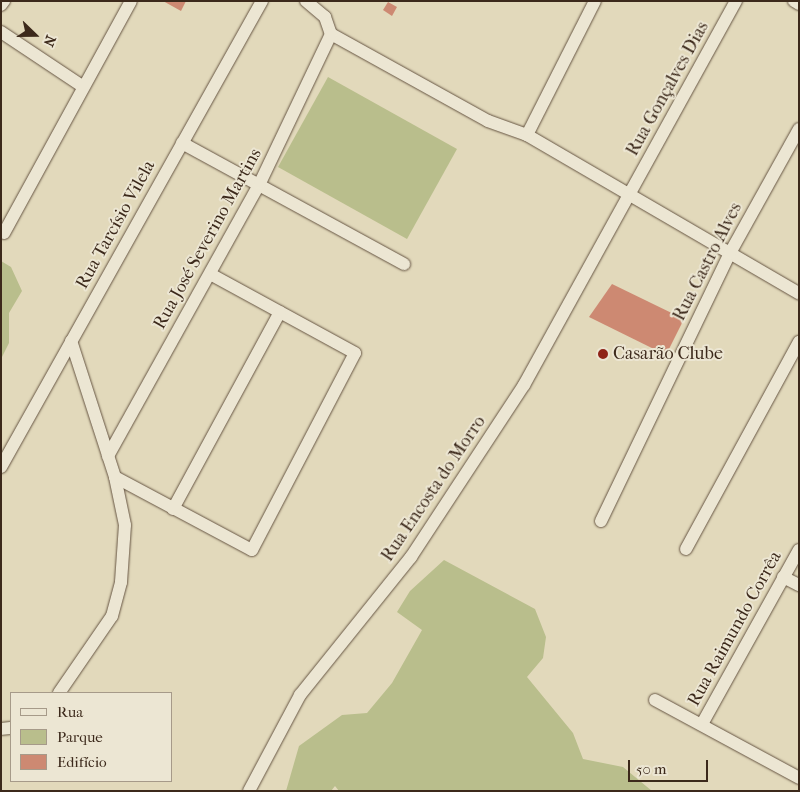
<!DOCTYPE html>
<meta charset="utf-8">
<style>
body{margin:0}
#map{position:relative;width:800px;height:792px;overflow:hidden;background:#e2d9bb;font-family:"IM FELL French Canon",serif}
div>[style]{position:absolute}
.green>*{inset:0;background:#b9be8c}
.building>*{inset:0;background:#cd8972}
.roads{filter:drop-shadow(0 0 1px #665543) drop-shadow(0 0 1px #665543)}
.street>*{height:12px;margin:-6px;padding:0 6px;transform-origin:6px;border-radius:6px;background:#ece6d3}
.dots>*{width:14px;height:14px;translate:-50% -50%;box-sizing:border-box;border:2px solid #ece6d3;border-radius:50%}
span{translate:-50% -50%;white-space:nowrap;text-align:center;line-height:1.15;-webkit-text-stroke:4px #ece6d3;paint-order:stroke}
.street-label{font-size:18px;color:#3c291b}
.poi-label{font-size:18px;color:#3c291b}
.left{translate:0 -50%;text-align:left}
.frame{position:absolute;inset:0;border:2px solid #3c291b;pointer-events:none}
.legend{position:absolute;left:10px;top:692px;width:162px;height:90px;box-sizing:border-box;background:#ece6d3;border:1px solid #a69a89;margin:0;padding:6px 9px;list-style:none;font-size:15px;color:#3c291b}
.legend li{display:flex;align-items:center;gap:10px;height:25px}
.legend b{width:25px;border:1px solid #a69a89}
.north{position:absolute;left:10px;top:10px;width:50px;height:50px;-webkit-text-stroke:4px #ece6d3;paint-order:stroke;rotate:112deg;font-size:14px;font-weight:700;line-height:20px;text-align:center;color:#3c291b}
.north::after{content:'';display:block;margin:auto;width:18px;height:22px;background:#3c291b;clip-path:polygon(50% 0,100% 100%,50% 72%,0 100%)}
.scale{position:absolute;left:628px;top:760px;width:80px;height:22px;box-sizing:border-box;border:2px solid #3c291b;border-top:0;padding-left:6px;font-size:15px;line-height:18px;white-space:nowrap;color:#3c291b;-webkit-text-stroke:4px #ece6d3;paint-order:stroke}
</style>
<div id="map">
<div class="green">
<i style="clip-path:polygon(328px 77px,457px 149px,407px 239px,278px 167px)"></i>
<i style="clip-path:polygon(1px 261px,11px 267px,22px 291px,9px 313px,9px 343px,1px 359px)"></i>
<i style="clip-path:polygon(444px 560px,535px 609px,546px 637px,543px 658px,527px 677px,573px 733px,583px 759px,623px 767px,652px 791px,339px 791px,335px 786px,331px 791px,286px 791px,299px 746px,342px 715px,367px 713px,392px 683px,422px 630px,397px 612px,410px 591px)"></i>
</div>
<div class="building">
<i style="clip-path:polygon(163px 1px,186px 1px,181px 11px)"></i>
<i style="clip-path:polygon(388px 2px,397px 7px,392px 16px,383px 10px)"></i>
<i style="clip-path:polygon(612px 284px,684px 319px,666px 355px,589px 317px)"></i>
</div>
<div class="roads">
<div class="street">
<i style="left:306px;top:1px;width:25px;rotate:40deg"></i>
<i style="left:325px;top:17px;width:18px;rotate:71deg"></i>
<i style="left:794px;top:1px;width:6px;rotate:31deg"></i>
<i style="left:1px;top:5px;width:5px;rotate:-53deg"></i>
<i style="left:1px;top:32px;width:97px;rotate:33.7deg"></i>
<i style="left:331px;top:34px;width:179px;rotate:29deg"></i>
<i style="left:488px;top:121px;width:41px;rotate:19.7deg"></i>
<i style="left:527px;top:135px;width:315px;rotate:30.2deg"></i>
<i style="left:527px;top:135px;width:150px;rotate:-63.1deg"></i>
<i style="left:182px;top:143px;width:253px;rotate:28.6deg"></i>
<i style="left:4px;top:233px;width:264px;rotate:-61.3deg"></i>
<i style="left:108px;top:456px;width:312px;rotate:-60.9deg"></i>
<i style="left:260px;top:183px;width:165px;rotate:-64.5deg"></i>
<i style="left:1px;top:467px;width:534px;rotate:-60.75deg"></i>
<i style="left:115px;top:477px;width:155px;rotate:28.1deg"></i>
<i style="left:252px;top:550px;width:222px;rotate:-62.4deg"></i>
<i style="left:355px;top:353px;width:165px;rotate:-151.4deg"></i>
<i style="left:173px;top:509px;width:224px;rotate:-61.5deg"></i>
<i style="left:601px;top:521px;width:297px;rotate:-64.3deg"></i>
<i style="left:730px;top:253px;width:142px;rotate:-60.9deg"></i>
<i style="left:686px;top:549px;width:236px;rotate:-61.4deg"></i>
<i style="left:783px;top:577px;width:18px;rotate:27deg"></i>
<i style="left:59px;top:693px;width:93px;rotate:-55.5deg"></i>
<i style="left:112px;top:616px;width:35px;rotate:-75deg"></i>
<i style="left:121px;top:582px;width:57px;rotate:-86deg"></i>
<i style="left:125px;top:525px;width:49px;rotate:-101.8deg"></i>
<i style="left:115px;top:477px;width:143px;rotate:-107.9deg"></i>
<i style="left:655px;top:700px;width:164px;rotate:28.4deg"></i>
<i style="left:702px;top:724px;width:199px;rotate:-60.9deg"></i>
<i style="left:1px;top:729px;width:10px;rotate:-6deg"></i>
<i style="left:249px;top:791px;width:109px;rotate:-62deg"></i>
<i style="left:300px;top:695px;width:177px;rotate:-51.2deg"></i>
<i style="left:411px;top:557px;width:206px;rotate:-56.7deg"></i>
<i style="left:524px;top:385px;width:439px;rotate:-61.1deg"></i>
</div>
</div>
<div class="dots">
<i style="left:603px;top:354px;background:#8f2418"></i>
</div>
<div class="street-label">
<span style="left:668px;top:89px;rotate:-61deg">Rua Gonçalves Dias</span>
<span style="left:116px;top:225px;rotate:-61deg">Rua Tarcísio Vilela</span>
<span style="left:208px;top:239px;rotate:-61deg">Rua José Severino Martins</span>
<span style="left:708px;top:262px;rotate:-63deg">Rua Castro Alves</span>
<span style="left:434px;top:489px;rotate:-56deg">Rua Encosta do Morro</span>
<span style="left:735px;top:629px;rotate:-61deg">Rua Raimundo Corrêa</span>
</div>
<div class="poi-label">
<span class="left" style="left:613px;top:354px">Casarão Clube</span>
</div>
<div class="frame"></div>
<ul class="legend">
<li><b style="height:6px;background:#ece6d3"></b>Rua</li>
<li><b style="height:14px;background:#b9be8c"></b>Parque</li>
<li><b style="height:14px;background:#cd8972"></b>Edifício</li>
</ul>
<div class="north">N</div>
<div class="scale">50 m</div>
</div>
